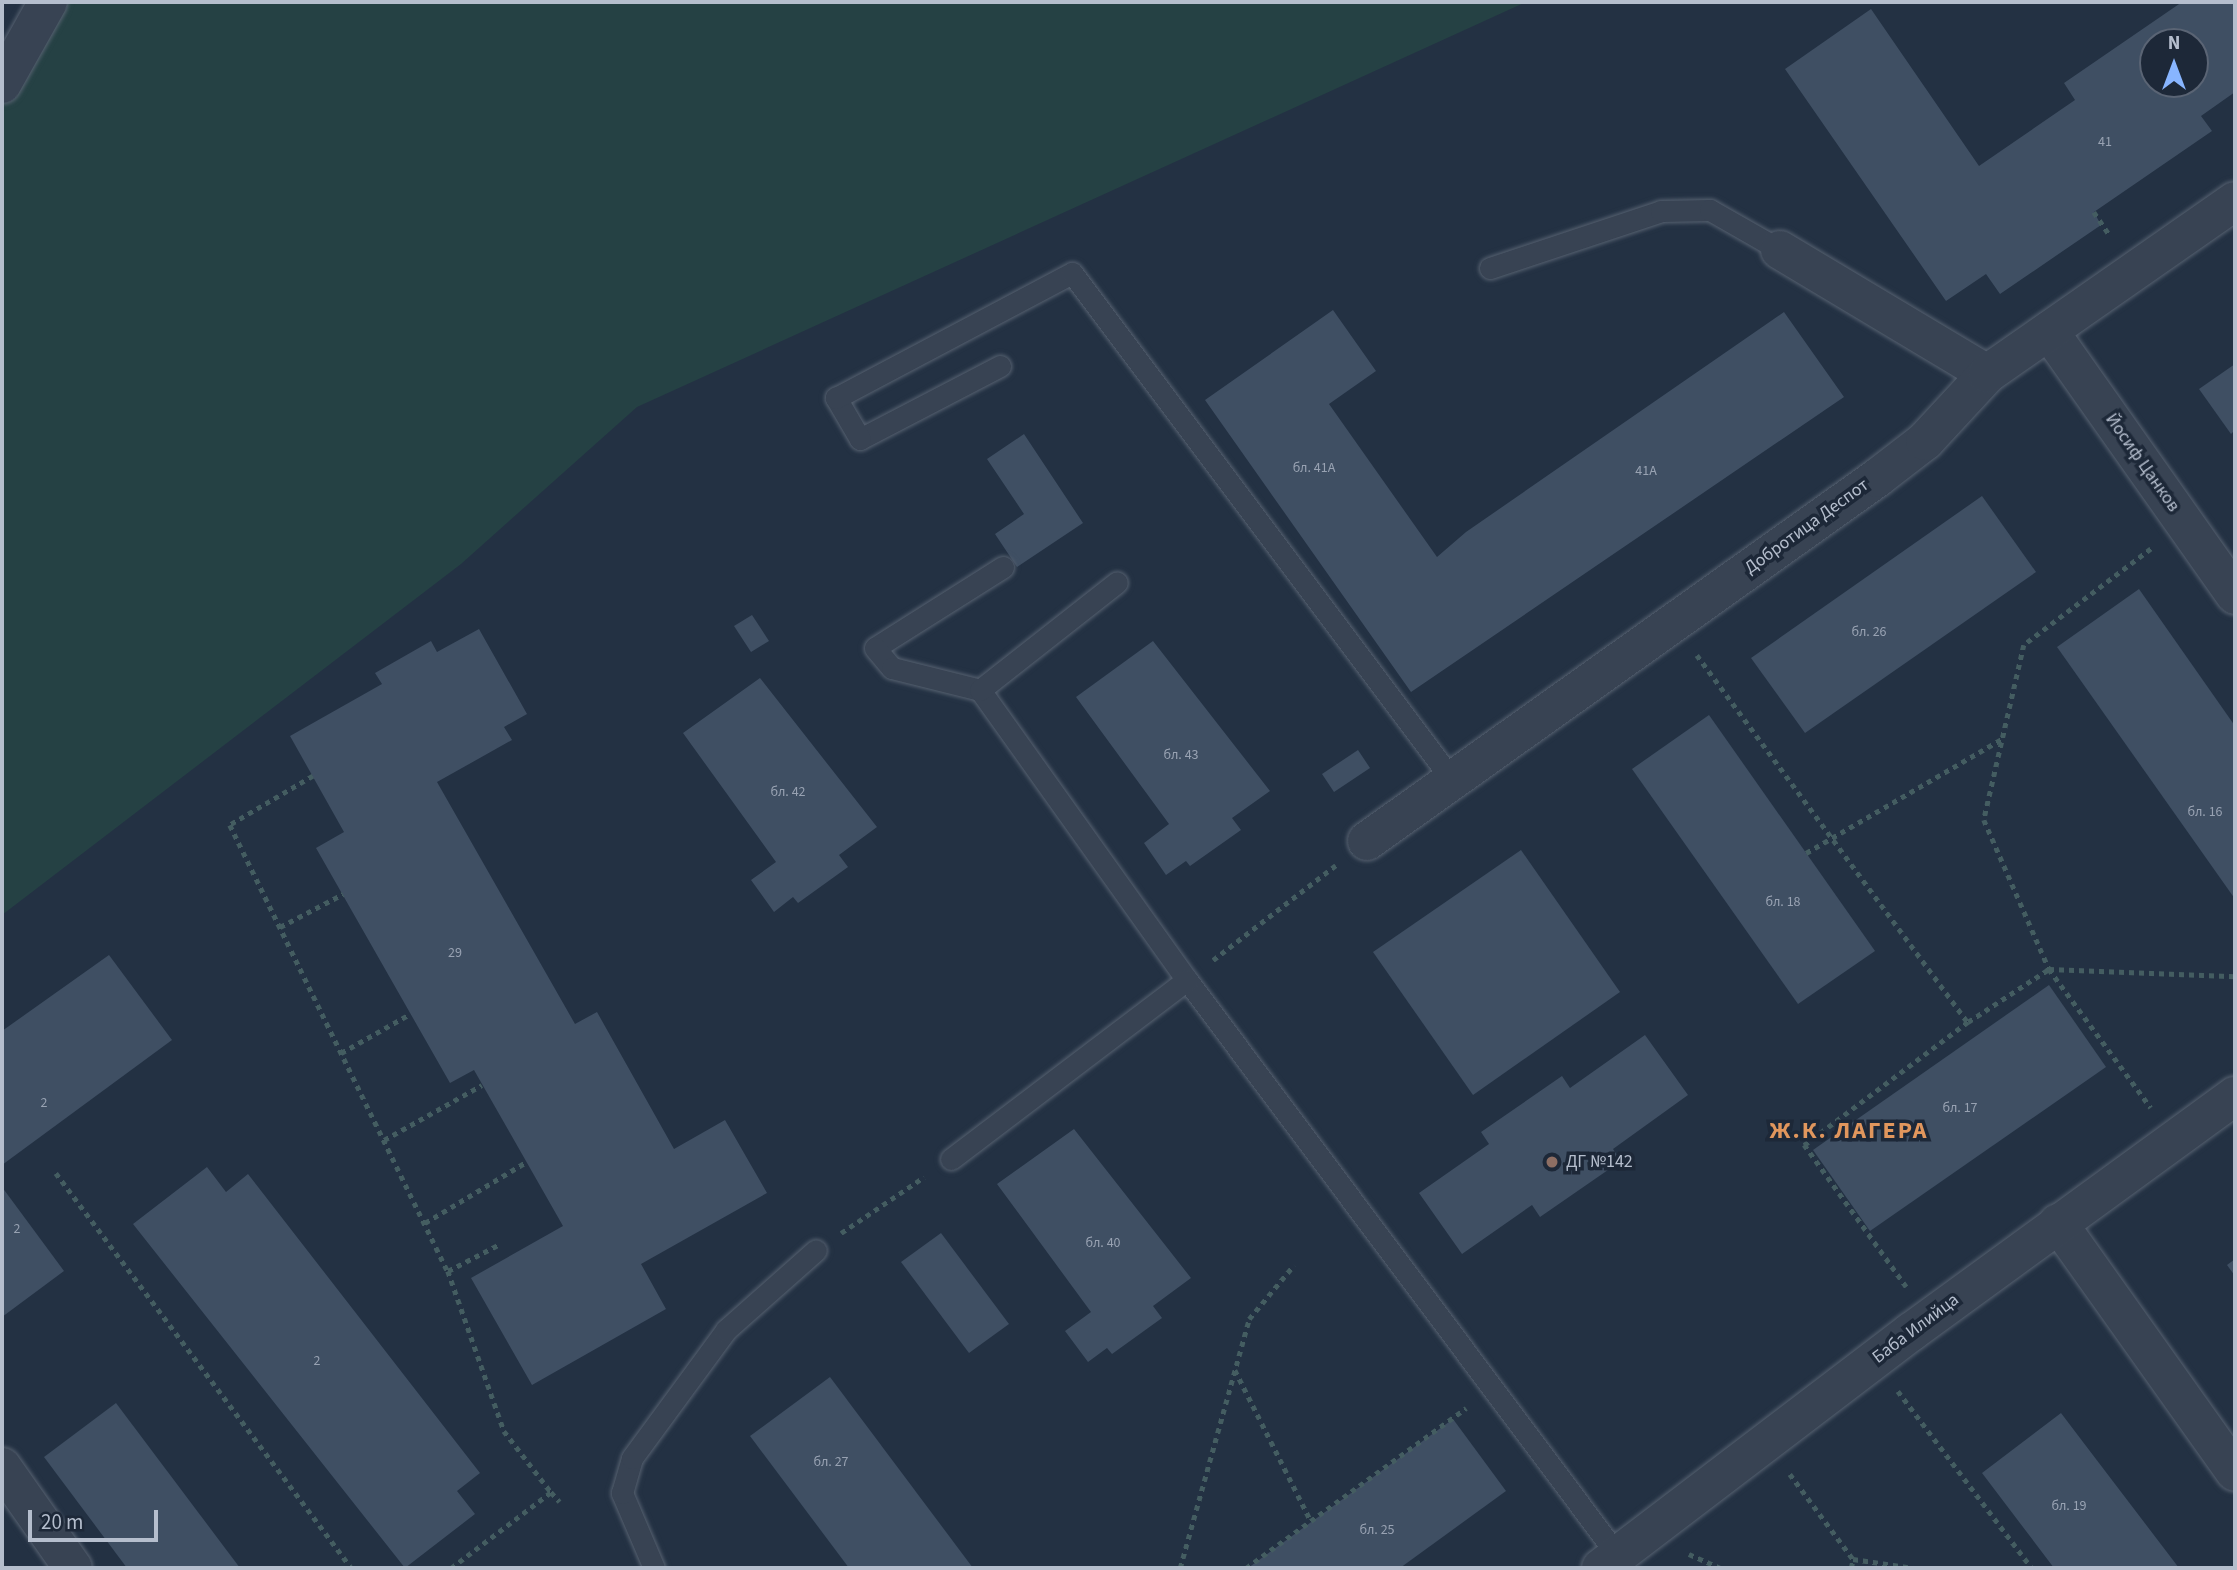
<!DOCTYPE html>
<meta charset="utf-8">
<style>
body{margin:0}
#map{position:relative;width:2237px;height:1570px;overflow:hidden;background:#233143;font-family:"Source Sans 3",sans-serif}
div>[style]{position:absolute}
.green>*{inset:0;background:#254144}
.building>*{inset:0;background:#3f4f63}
.path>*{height:4.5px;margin-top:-2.25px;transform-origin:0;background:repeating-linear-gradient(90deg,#445d61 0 5px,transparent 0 10px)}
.roads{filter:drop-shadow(0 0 2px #566170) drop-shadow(0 0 2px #566170)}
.service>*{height:21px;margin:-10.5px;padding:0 10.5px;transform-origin:10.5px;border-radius:10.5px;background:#384353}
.minor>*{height:38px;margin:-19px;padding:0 19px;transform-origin:19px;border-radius:19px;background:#384353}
.dots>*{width:19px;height:19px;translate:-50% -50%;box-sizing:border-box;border:4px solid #1d2838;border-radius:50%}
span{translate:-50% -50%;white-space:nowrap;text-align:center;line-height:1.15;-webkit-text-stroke:7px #1d2838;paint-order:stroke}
.number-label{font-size:14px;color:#98a2b2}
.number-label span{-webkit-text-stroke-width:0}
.street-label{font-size:18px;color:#b5becd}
.poi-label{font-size:18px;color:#b5becd}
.left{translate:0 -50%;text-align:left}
.district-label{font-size:24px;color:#e0965d;font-weight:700;letter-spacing:2px}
.frame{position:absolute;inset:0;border:4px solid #b5becd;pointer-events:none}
.north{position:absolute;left:2139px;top:28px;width:70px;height:70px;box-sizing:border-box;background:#1d2838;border:2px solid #5a6474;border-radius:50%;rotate:0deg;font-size:19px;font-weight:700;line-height:28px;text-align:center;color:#b5becd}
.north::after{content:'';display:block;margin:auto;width:24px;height:32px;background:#88b5ff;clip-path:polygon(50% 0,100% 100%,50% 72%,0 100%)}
.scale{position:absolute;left:28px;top:1510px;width:130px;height:32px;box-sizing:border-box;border:4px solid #b5becd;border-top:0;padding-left:9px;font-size:21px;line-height:24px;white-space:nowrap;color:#b5becd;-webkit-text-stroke:5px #1d2838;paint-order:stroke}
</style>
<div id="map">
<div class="green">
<i style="clip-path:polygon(48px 2px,1526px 2px,637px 407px,461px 564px,2px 915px,2px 84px)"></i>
</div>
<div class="building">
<i style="clip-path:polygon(evenodd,2182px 2px,2235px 2px,2235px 92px,2201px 116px,2212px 131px,2094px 212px,2101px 225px,2000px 294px,1986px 274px,1946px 301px,1785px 69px,1871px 9px,1979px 166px,2075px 100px,2064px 83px,2182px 2px,2153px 42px,2195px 42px,2195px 84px,2153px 84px,2153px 42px)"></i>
<i style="clip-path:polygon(1333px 310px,1376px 371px,1329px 404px,1437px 557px,1466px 532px,1784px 312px,1844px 397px,1411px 692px,1205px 400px)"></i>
<i style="clip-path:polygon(2235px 364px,2235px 430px,2231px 434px,2199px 389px)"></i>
<i style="clip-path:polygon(1024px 434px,1083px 523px,1017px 567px,995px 534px,1024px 514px,987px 459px)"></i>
<i style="clip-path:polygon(1982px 496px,2036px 572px,1805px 733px,1751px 658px)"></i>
<i style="clip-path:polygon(2139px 589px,2235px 726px,2235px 899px,2057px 647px)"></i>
<i style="clip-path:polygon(752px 615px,769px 641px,751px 652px,734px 626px)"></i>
<i style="clip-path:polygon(479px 629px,527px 714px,504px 727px,512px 740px,437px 782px,575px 1024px,597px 1012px,674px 1149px,725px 1120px,767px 1193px,641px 1264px,666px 1309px,532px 1385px,471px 1278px,563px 1226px,474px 1070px,450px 1083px,316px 848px,344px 832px,290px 736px,382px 684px,375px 673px,431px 641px,437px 652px)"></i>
<i style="clip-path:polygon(1153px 641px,1270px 791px,1232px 818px,1241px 830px,1190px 866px,1186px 861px,1166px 875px,1144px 843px,1169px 824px,1076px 697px)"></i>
<i style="clip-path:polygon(760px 678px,877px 827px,839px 855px,848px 867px,798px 903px,793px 897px,774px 912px,751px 880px,776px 862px,683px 733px)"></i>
<i style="clip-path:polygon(1709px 715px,1875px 951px,1798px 1004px,1632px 769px)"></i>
<i style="clip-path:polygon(1358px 750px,1370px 768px,1334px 792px,1322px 774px)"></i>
<i style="clip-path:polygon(1521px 850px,1620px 992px,1473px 1095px,1373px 952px)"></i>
<i style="clip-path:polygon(109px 955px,172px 1040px,2px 1165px,2px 1031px)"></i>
<i style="clip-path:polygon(2049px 985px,2106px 1067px,1870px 1231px,1813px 1150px)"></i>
<i style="clip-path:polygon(1645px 1035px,1688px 1095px,1613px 1149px,1621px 1161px,1540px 1217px,1532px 1205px,1462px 1254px,1419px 1193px,1489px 1144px,1481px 1132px,1562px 1076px,1570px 1088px)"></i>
<i style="clip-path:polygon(1074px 1129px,1191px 1278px,1153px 1306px,1162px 1318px,1112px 1354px,1107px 1348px,1088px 1362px,1065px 1331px,1091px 1312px,997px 1184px)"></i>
<i style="clip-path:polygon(207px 1167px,226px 1192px,248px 1174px,480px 1473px,457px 1491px,475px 1514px,405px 1568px,133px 1224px)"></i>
<i style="clip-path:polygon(2px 1187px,64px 1271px,2px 1317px)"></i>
<i style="clip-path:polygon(941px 1233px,1009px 1324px,969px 1353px,901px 1262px)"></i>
<i style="clip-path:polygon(2235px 1259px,2235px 1276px,2227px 1265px)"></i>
<i style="clip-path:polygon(830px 1377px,973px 1568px,849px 1568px,750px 1436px)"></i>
<i style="clip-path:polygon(116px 1403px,240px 1568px,127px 1568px,44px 1457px)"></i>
<i style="clip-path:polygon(2061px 1413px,2083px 1442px,2179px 1568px,2054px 1568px,1982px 1473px)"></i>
<i style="clip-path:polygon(1453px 1419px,1506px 1491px,1400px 1568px,1248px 1568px)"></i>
</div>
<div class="path">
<i style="left:2094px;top:212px;width:29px;rotate:56deg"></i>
<i style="left:2151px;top:549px;width:159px;rotate:142.9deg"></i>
<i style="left:2024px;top:645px;width:180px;rotate:102.9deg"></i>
<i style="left:1984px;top:820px;width:163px;rotate:66.4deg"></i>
<i style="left:2049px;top:969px;width:172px;rotate:53.7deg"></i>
<i style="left:1697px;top:655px;width:456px;rotate:53.6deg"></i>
<i style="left:1968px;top:1022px;width:97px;rotate:-33.2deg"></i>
<i style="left:2049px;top:969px;width:186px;rotate:2.2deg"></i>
<i style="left:313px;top:776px;width:96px;rotate:149.4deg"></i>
<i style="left:230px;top:825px;width:496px;rotate:64deg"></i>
<i style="left:448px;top:1271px;width:170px;rotate:70.7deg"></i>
<i style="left:504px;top:1431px;width:77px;rotate:52.4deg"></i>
<i style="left:1806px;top:853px;width:227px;rotate:-30.2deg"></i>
<i style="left:280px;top:927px;width:71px;rotate:-27.6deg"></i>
<i style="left:1213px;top:960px;width:155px;rotate:-37.7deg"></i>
<i style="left:341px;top:1053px;width:79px;rotate:-29.5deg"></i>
<i style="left:384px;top:1140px;width:112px;rotate:-29.3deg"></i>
<i style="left:56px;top:1173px;width:493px;rotate:53.2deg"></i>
<i style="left:425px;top:1223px;width:118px;rotate:-31.1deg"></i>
<i style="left:841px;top:1233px;width:100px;rotate:-34deg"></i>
<i style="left:448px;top:1271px;width:59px;rotate:-27.4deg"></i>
<i style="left:1906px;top:1287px;width:175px;rotate:-125.7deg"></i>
<i style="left:1804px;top:1145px;width:205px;rotate:-36.9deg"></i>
<i style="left:1235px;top:1370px;width:169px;rotate:63.3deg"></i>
<i style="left:1898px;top:1391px;width:222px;rotate:52.9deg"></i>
<i style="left:1790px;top:1474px;width:106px;rotate:53.5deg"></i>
<i style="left:1853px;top:1559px;width:61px;rotate:8.5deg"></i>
<i style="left:1689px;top:1554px;width:34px;rotate:24deg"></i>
<i style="left:451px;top:1568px;width:126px;rotate:-37.2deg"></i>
<i style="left:551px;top:1492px;width:13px;rotate:48deg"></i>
<i style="left:1180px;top:1568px;width:258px;rotate:-74.5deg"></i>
<i style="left:1249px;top:1319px;width:70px;rotate:-50.2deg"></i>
<i style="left:1246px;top:1568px;width:272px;rotate:-36deg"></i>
<i style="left:1851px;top:1568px;width:9px;rotate:-77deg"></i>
</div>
<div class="roads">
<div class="service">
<i style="left:1490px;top:268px;width:180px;rotate:-18.4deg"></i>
<i style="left:1661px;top:211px;width:49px;rotate:-1.2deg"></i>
<i style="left:1710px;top:210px;width:81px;rotate:29.7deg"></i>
<i style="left:1000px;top:366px;width:158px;rotate:152.5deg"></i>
<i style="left:860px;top:439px;width:48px;rotate:-120.3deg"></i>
<i style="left:836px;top:398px;width:267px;rotate:-27.9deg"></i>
<i style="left:1072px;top:273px;width:635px;rotate:53.13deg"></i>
<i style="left:1003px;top:567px;width:151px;rotate:147.7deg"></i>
<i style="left:875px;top:648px;width:26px;rotate:50deg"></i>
<i style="left:892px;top:668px;width:91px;rotate:14deg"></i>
<i style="left:980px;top:690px;width:356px;rotate:54.5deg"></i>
<i style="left:1187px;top:980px;width:719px;rotate:53.19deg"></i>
<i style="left:980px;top:690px;width:174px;rotate:-38.2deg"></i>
<i style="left:951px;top:1159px;width:296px;rotate:-37.2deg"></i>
<i style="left:654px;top:1568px;width:82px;rotate:-113.1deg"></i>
<i style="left:622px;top:1493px;width:36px;rotate:-74deg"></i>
<i style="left:632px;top:1458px;width:159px;rotate:-53.7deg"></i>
<i style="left:726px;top:1330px;width:120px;rotate:-41.6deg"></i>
</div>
<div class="minor">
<i style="left:2px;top:84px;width:94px;rotate:-60.7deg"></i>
<i style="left:1780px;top:250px;width:241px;rotate:30.9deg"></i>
<i style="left:2049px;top:331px;width:323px;rotate:54.8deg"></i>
<i style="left:1367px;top:841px;width:626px;rotate:-35.44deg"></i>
<i style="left:1877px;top:478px;width:61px;rotate:-37.6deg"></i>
<i style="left:1925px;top:441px;width:91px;rotate:-47.2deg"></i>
<i style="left:1987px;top:374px;width:302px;rotate:-34.9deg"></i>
<i style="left:2058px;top:1223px;width:305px;rotate:54.6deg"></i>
<i style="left:2px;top:1467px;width:123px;rotate:54.9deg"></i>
<i style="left:1601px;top:1568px;width:390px;rotate:-37.3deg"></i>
<i style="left:1911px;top:1332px;width:401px;rotate:-36.1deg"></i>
</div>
</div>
<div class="dots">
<i style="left:1552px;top:1162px;background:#8d6e63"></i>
</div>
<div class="number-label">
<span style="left:2105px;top:142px">41</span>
<span style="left:1314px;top:468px">бл. 41А</span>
<span style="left:1646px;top:471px">41А</span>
<span style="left:1869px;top:632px">бл. 26</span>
<span style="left:1181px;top:755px">бл. 43</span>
<span style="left:788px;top:792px">бл. 42</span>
<span style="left:2205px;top:812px">бл. 16</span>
<span style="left:1783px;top:902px">бл. 18</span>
<span style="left:455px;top:953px">29</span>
<span style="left:44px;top:1103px">2</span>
<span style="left:1960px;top:1108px">бл. 17</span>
<span style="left:17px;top:1229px">2</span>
<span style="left:1103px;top:1243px">бл. 40</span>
<span style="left:317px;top:1361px">2</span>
<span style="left:831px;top:1462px">бл. 27</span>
<span style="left:2069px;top:1506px">бл. 19</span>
<span style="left:1377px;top:1530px">бл. 25</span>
</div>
<div class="street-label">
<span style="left:2142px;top:463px;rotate:55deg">Йосиф Цанков</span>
<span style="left:1807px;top:527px;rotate:-36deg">Добротица Деспот</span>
<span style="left:1916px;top:1329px;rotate:-37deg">Баба Илийца</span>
</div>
<div class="poi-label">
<span class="left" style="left:1566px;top:1162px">ДГ №142</span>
</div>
<div class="district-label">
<span style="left:1849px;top:1131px">Ж.К. ЛАГЕРА</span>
</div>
<div class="frame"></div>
<div class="north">N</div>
<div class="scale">20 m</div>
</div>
